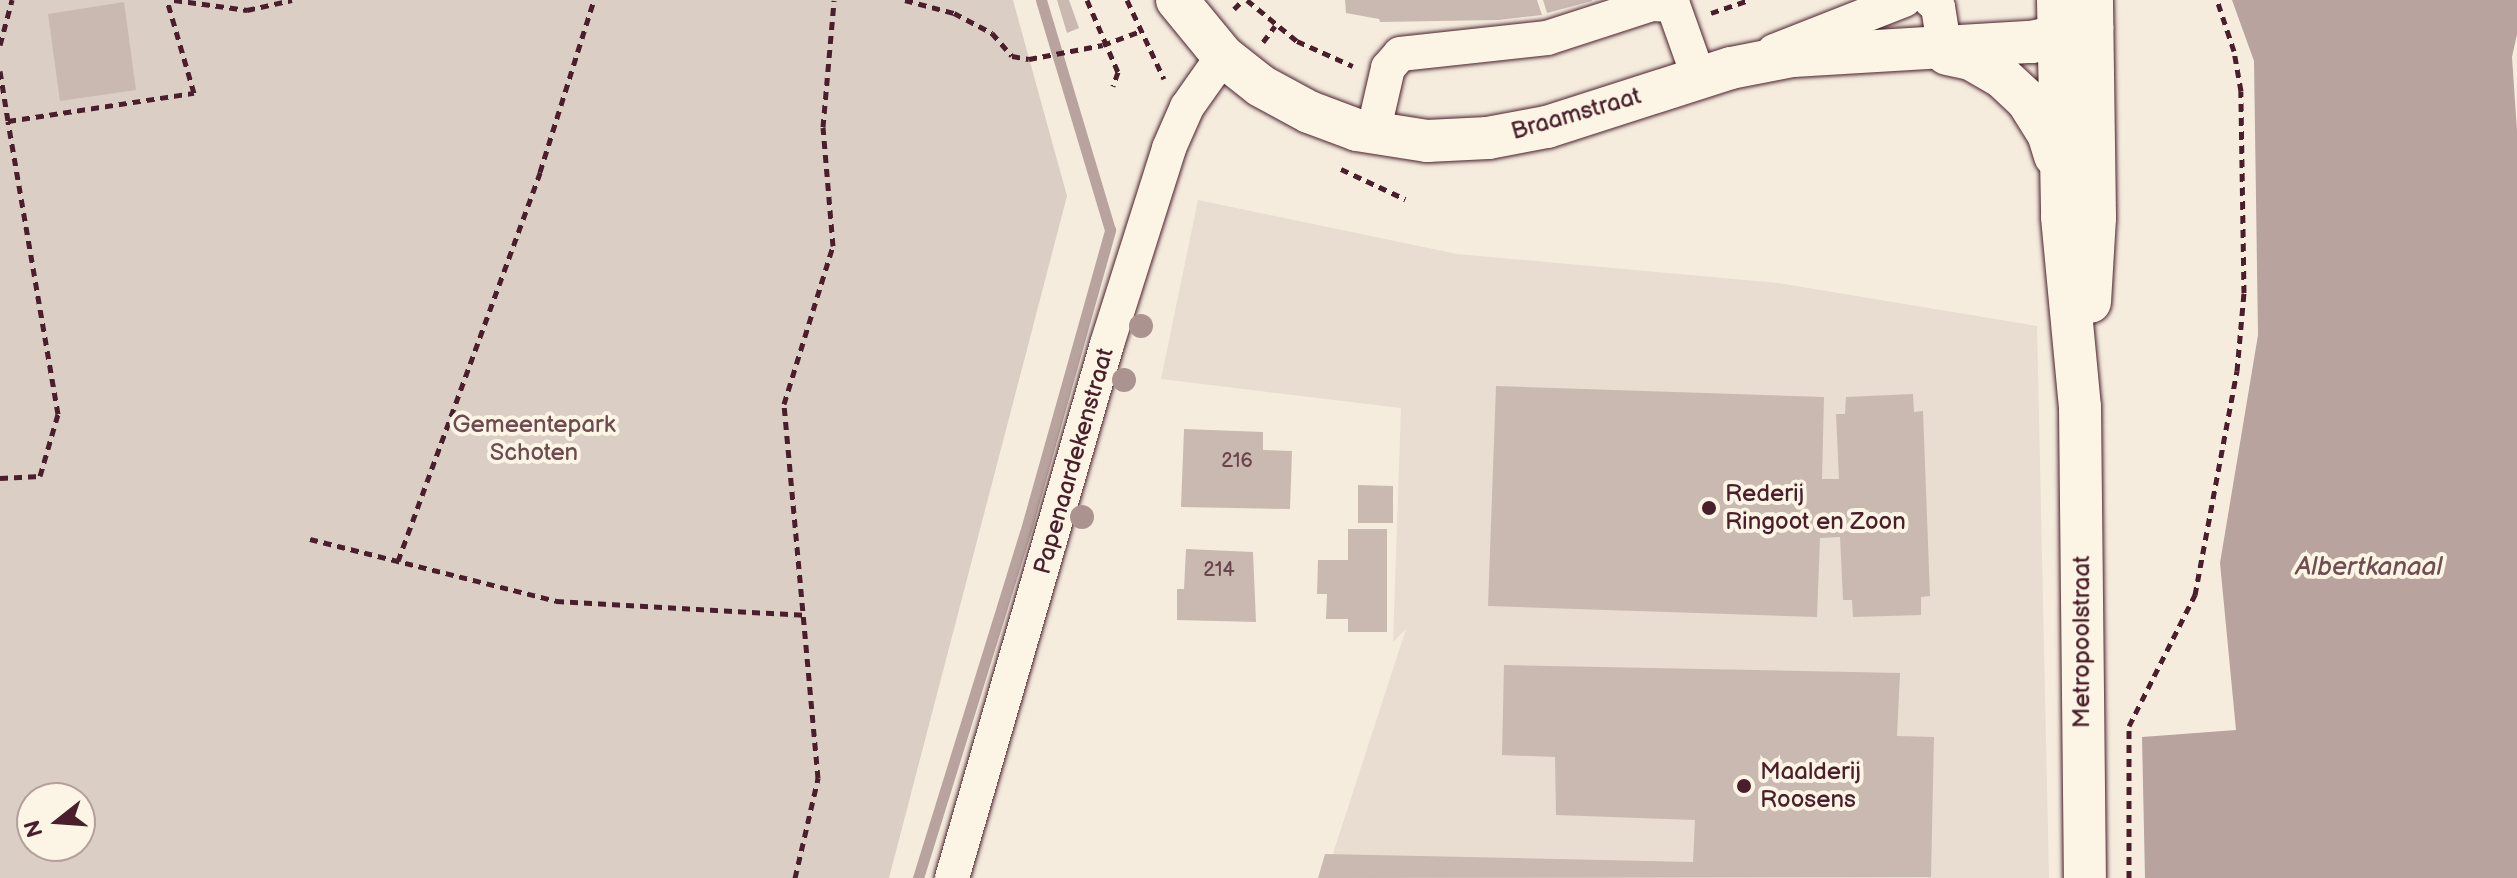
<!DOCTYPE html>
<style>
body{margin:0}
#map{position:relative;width:2517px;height:878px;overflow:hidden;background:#f5ecde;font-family:"Balsamiq Sans",sans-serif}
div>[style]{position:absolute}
.built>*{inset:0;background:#e8ddd0}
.green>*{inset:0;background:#dbcec4}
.water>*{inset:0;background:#b8a39e}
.stream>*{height:11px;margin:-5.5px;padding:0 5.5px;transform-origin:5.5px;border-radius:5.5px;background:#b8a39e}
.building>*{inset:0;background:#cab9b1}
.path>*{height:5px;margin-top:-2.5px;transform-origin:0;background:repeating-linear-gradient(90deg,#4a1f2b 0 8px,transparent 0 14px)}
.roads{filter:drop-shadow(0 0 2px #4a1f2b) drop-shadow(0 0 2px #4a1f2b)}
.minor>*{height:34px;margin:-17px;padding:0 17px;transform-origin:17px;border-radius:17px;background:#fcf5e5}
.tertiary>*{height:42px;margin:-21px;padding:0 21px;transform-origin:21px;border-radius:21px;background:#fcf5e5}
.trees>*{width:24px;height:24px;margin:-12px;border-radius:50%;background:#ab9390}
.dots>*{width:22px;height:22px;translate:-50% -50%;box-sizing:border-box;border:4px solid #fcf5e5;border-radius:50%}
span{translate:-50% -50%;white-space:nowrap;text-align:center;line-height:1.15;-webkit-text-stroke:8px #fcf5e5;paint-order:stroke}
.number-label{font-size:20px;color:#6a464c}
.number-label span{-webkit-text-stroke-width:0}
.street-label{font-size:24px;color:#4a1f2b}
.park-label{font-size:24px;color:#6e4b51}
.poi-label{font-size:24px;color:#4a1f2b}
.left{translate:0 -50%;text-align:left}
.water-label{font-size:26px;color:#704d53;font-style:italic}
.north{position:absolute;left:16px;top:782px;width:80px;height:80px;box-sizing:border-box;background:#fcf5e5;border:2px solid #b59f9b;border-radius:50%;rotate:253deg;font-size:22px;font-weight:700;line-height:32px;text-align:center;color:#4a1f2b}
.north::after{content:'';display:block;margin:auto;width:28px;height:36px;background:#4a1f2b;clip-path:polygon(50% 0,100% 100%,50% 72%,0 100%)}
</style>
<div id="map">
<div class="built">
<i style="clip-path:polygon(1198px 200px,1457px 254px,1778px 283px,2037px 326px,2049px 878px,1325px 878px,1406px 629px,1393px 642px,1401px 408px,1161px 379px)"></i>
</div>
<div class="green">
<i style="clip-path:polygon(evenodd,0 0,1013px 0,1067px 196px,889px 878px,0 878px,0 0,32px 798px,80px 798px,80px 846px,32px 846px,32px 798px)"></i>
</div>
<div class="water">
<i style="clip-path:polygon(2232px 0,2517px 0,2517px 34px,2512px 57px,2517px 131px,2517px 878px,2145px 878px,2142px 737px,2236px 730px,2220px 563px,2258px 335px,2254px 61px)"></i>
</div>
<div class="stream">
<i style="left:918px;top:878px;width:361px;rotate:-72.8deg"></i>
<i style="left:1025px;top:533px;width:315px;rotate:-74.3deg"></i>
<i style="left:1110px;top:230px;width:240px;rotate:-106.7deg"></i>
</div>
<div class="building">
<i style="clip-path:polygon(1057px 0,1069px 0,1079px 28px,1067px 33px)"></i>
<i style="clip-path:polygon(1345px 0,1537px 0,1542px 15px,1498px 20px,1380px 22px,1379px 19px,1346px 13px)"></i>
<i style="clip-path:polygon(1543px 0,1592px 0,1592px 1px,1547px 13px)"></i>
<i style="clip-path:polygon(124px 2px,136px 90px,60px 101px,48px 14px)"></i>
<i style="clip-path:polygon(1496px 386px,1824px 397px,1822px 479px,1839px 479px,1836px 414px,1845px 414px,1846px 397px,1913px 394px,1914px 412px,1923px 411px,1930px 596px,1921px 597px,1921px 615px,1853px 617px,1852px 600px,1843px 600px,1840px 537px,1820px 538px,1817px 617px,1488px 606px)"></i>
<i style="clip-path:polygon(1184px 429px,1263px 432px,1263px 450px,1292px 451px,1290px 509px,1181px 507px)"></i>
<i style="clip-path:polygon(1358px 485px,1393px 486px,1393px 523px,1358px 523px)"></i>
<i style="clip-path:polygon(1348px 529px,1387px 529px,1387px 632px,1348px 632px,1348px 619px,1326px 619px,1327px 594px,1317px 594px,1318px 560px,1348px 560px)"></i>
<i style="clip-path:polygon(1186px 549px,1253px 552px,1256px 622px,1177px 620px,1177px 589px,1184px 589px)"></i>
<i style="clip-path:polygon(1504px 665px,1900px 673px,1897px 736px,1934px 737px,1931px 877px,1318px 878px,1325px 854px,1693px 862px,1695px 820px,1556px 815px,1555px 757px,1502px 755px)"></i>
</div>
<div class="path">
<i style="left:174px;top:0;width:74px;rotate:7.8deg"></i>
<i style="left:247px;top:10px;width:46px;rotate:-12.5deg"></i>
<i style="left:905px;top:0;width:51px;rotate:14.9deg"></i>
<i style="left:954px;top:13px;width:43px;rotate:27.8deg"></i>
<i style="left:992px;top:33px;width:30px;rotate:49deg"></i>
<i style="left:1012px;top:56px;width:17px;rotate:10deg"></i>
<i style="left:1029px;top:59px;width:75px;rotate:-10.7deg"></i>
<i style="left:1103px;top:45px;width:40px;rotate:-20.2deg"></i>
<i style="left:1087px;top:0;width:78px;rotate:66.7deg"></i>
<i style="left:1118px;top:72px;width:15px;rotate:110deg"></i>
<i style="left:1127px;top:0;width:87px;rotate:64.9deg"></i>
<i style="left:1247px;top:0;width:65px;rotate:39.4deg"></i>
<i style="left:1297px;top:41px;width:61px;rotate:24.1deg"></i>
<i style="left:1234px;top:9px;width:13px;rotate:-45deg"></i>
<i style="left:1711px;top:13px;width:40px;rotate:-18.9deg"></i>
<i style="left:1263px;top:42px;width:20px;rotate:-53deg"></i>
<i style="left:0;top:45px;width:47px;rotate:-75.1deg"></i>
<i style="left:0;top:71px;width:51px;rotate:80.9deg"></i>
<i style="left:8px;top:121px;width:188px;rotate:-8.6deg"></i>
<i style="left:194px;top:93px;width:97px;rotate:-106.2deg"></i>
<i style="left:1341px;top:169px;width:71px;rotate:25.1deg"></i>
<i style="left:0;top:478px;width:40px;rotate:-2.9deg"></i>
<i style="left:40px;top:476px;width:65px;rotate:-73.8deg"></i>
<i style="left:58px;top:414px;width:297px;rotate:-99.7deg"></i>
<i style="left:310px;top:539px;width:254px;rotate:14.1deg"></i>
<i style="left:556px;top:601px;width:248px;rotate:3.2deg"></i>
<i style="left:398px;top:561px;width:414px;rotate:-69.9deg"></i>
<i style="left:540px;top:172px;width:180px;rotate:-72.6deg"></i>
<i style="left:795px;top:878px;width:103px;rotate:-77deg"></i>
<i style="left:818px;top:778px;width:376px;rotate:-95.2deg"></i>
<i style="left:784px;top:404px;width:165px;rotate:-72.8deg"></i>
<i style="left:833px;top:246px;width:119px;rotate:-94.8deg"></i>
<i style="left:823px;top:127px;width:127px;rotate:-85deg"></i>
<i style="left:2129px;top:878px;width:152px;rotate:-90deg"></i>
<i style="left:2129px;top:726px;width:147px;rotate:-63.3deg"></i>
<i style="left:2195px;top:595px;width:228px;rotate:-79.4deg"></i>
<i style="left:2237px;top:371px;width:78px;rotate:-84.9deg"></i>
<i style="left:2244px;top:293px;width:202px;rotate:-90.9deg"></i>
<i style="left:2241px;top:91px;width:41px;rotate:-99.9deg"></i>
<i style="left:2234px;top:51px;width:54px;rotate:-108.4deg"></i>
</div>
<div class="roads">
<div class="minor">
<i style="left:1925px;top:49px;width:12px;rotate:-35deg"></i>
<i style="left:1935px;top:42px;width:12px;rotate:-55deg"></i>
<i style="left:1942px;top:32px;width:25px;rotate:-99deg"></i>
<i style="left:1938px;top:7px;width:11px;rotate:-139deg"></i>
<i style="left:1774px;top:51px;width:140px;rotate:-21.4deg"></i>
<i style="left:1373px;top:133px;width:67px;rotate:-77deg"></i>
<i style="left:1388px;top:68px;width:18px;rotate:-49deg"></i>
<i style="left:1400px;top:54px;width:148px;rotate:-6.2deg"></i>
<i style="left:1547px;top:38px;width:110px;rotate:-17.9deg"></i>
<i style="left:1652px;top:4px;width:21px;rotate:3deg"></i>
<i style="left:1673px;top:5px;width:77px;rotate:70.4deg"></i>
<i style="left:952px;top:878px;width:556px;rotate:-73.81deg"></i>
<i style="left:1107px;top:344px;width:206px;rotate:-72.4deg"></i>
<i style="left:1169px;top:148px;width:45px;rotate:-66.3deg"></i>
<i style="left:1187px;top:107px;width:62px;rotate:-54.8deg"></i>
</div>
<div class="tertiary">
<i style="left:1177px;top:0;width:72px;rotate:50.6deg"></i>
<i style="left:1223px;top:56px;width:48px;rotate:38.3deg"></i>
<i style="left:1261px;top:86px;width:55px;rotate:28.4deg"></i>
<i style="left:1309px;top:112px;width:51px;rotate:20.6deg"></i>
<i style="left:1357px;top:130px;width:71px;rotate:8.9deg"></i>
<i style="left:1427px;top:141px;width:61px;rotate:-2.8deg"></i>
<i style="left:1488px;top:138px;width:60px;rotate:-10.6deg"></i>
<i style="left:1547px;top:127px;width:193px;rotate:-17.8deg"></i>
<i style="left:1731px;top:68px;width:63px;rotate:-11deg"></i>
<i style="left:1793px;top:56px;width:239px;rotate:-3.4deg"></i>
<i style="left:2032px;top:42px;width:62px;rotate:-13.1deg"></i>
<i style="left:2058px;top:0;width:217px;rotate:88.9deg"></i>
<i style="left:2062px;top:217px;width:191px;rotate:84.6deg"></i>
<i style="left:2080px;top:407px;width:471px;rotate:89.4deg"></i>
<i style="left:1947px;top:54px;width:25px;rotate:12deg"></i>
<i style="left:1971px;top:59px;width:34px;rotate:30deg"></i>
<i style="left:2001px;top:76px;width:35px;rotate:43deg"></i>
<i style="left:2027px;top:100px;width:39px;rotate:58deg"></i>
<i style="left:2048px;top:133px;width:24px;rotate:73deg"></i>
<i style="left:2090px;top:302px;width:85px;rotate:-86.6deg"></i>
<i style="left:2095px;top:217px;width:216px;rotate:-90.8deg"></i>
</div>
</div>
<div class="trees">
<i style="left:1141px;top:326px"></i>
<i style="left:1124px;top:380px"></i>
<i style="left:1082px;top:517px"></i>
</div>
<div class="dots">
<i style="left:1709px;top:508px;background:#4a1f2b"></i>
<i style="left:1744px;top:786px;background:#4a1f2b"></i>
</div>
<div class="number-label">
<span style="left:1237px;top:461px">216</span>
<span style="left:1219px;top:570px">214</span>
</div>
<div class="street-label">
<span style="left:1576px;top:114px;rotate:-16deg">Braamstraat</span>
<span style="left:1074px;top:461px;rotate:-74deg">Papenaardekenstraat</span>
<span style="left:2082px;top:642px;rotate:-90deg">Metropoolstraat</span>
</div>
<div class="park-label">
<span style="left:534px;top:439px">Gemeentepark<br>Schoten</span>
</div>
<div class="poi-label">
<span class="left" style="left:1725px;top:508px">Rederij<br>Ringoot en Zoon</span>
<span class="left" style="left:1760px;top:786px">Maalderij<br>Roosens</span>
</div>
<div class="water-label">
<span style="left:2369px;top:568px">Albertkanaal</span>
</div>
<div class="north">N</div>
</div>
